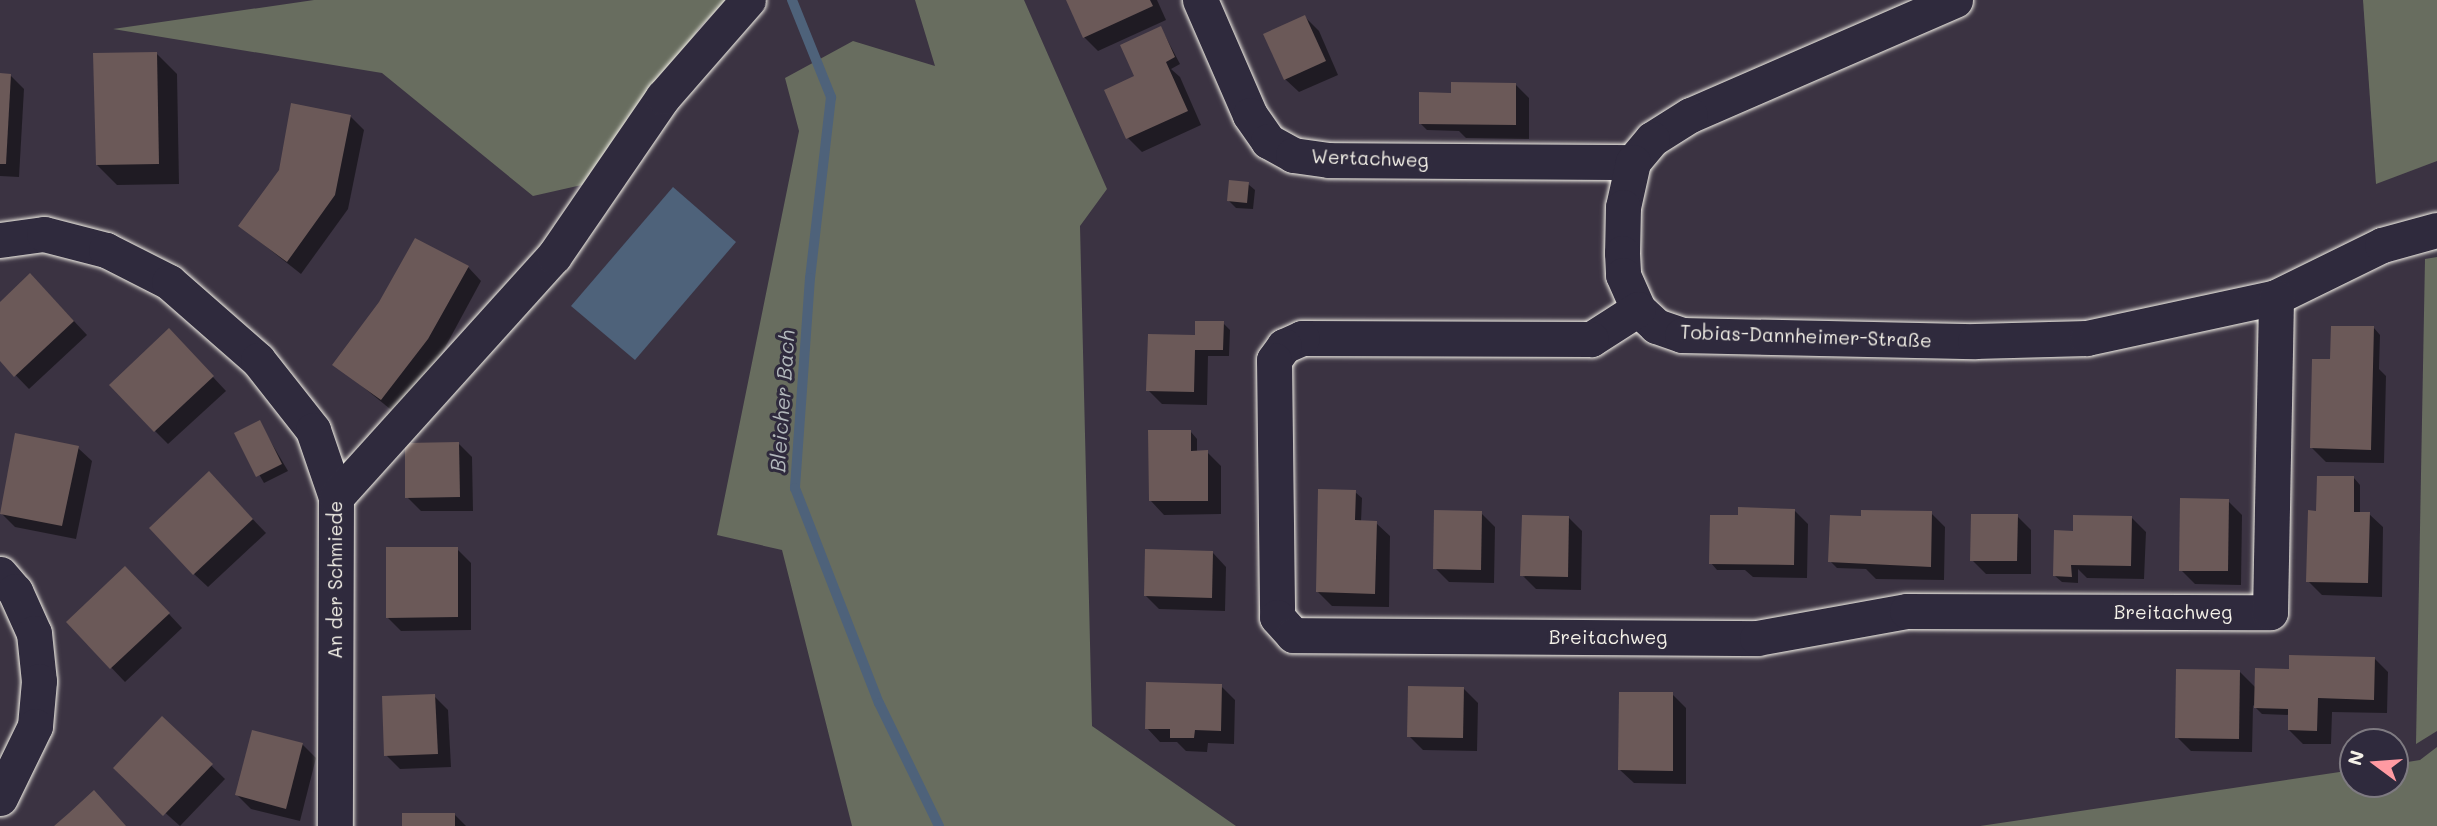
<!DOCTYPE html>
<meta charset="utf-8">
<style>
body{margin:0}
#map{position:relative;width:2437px;height:826px;overflow:hidden;background:#3b3342;font-family:Mali,sans-serif}
div>[style]{position:absolute}
.green>*{inset:0;background:#686d5f}
.water>*{inset:0;background:#4e627a}
.shadow>*{inset:0;background:#0007}
.stream>*{height:10px;margin:-5px;padding:0 5px;transform-origin:5px;border-radius:5px;background:#4e627a}
.building>*{inset:0;background:#6b5958}
.roads{filter:drop-shadow(0 0 2px #f4f1e8) drop-shadow(0 0 2px #f4f1e8)}
.minor>*{height:35px;margin:-17.5px;padding:0 17.5px;transform-origin:17.5px;border-radius:17.5px;background:#2f2a3d}
span{translate:-50% -50%;white-space:nowrap;text-align:center;line-height:1.15;-webkit-text-stroke:6px #2f2a3d;paint-order:stroke}
.street-label{font-size:19px;color:#f4f1e8}
.water-label{font-size:21px;color:#b2b8bc;font-style:italic}
.north{position:absolute;left:2339px;top:728px;width:70px;height:70px;box-sizing:border-box;background:#2f2a3d;border:2px solid #7e7a81;border-radius:50%;rotate:286deg;font-size:19px;font-weight:700;line-height:28px;text-align:center;color:#f4f1e8}
.north::after{content:'';display:block;margin:auto;width:24px;height:32px;background:#ff9aa2;clip-path:polygon(50% 0,100% 100%,50% 72%,0 100%)}
</style>
<div id="map">
<div class="green">
<i style="clip-path:polygon(314px 0,727px 0,699px 28px,595px 182px,533px 196px,382px 73px,113px 29px)"></i>
<i style="clip-path:polygon(915px 0,1024px 0,1107px 189px,1080px 226px,1092px 726px,1236px 826px,852px 826px,782px 550px,717px 535px,799px 131px,785px 78px,853px 41px,935px 66px)"></i>
<i style="clip-path:polygon(2363px 0,2437px 0,2437px 161px,2376px 184px)"></i>
<i style="clip-path:polygon(2437px 257px,2437px 731px,2416px 744px,2425px 259px)"></i>
<i style="clip-path:polygon(2437px 747px,2437px 826px,1980px 826px,2353px 770px,2353px 784px,2395px 784px,2395px 764px,2420px 760px)"></i>
</div>
<div class="water">
<i style="clip-path:polygon(673px 187px,736px 242px,635px 360px,571px 306px)"></i>
</div>
<div class="shadow">
<i style="clip-path:polygon(1068px 0,1157px 0,1166px 20px,1098px 51px,1084px 37px)"></i>
<i style="clip-path:polygon(1305px 17px,1319px 31px,1338px 75px,1299px 92px,1285px 79px)"></i>
<i style="clip-path:polygon(1161px 28px,1180px 64px,1171px 69px,1180px 77px,1201px 125px,1142px 152px,1128px 138px,1136px 77px)"></i>
<i style="clip-path:polygon(157px 54px,177px 74px,179px 184px,117px 185px,97px 165px)"></i>
<i style="clip-path:polygon(0 75px,10px 75px,24px 89px,19px 177px,0 176px)"></i>
<i style="clip-path:polygon(1516px 85px,1529px 98px,1529px 139px,1466px 138px,1459px 131px,1427px 130px,1421px 124px,1453px 95px)"></i>
<i style="clip-path:polygon(350px 116px,364px 130px,348px 209px,301px 274px,240px 226px)"></i>
<i style="clip-path:polygon(1248px 184px,1255px 190px,1253px 209px,1236px 208px,1229px 201px)"></i>
<i style="clip-path:polygon(468px 267px,481px 281px,442px 353px,395px 413px,335px 364px)"></i>
<i style="clip-path:polygon(44px 289px,87px 335px,29px 389px,0 359px,0 304px)"></i>
<i style="clip-path:polygon(1223px 323px,1230px 330px,1229px 356px,1208px 356px,1207px 405px,1162px 404px,1148px 390px,1194px 337px)"></i>
<i style="clip-path:polygon(2374px 328px,2380px 335px,2379px 369px,2386px 376px,2384px 463px,2326px 462px,2312px 448px,2334px 361px)"></i>
<i style="clip-path:polygon(183px 345px,226px 391px,168px 444px,155px 431px)"></i>
<i style="clip-path:polygon(259px 422px,288px 471px,264px 483px,236px 434px)"></i>
<i style="clip-path:polygon(1191px 432px,1197px 439px,1197px 452px,1207px 452px,1221px 466px,1221px 514px,1164px 515px,1151px 501px)"></i>
<i style="clip-path:polygon(458px 443px,472px 457px,473px 511px,421px 511px,407px 497px)"></i>
<i style="clip-path:polygon(78px 448px,92px 461px,76px 539px,15px 527px,1px 513px)"></i>
<i style="clip-path:polygon(2354px 478px,2360px 485px,2360px 513px,2369px 514px,2383px 527px,2382px 597px,2322px 595px,2308px 581px,2318px 512px)"></i>
<i style="clip-path:polygon(222px 487px,266px 533px,208px 587px,194px 574px)"></i>
<i style="clip-path:polygon(1355px 492px,1362px 498px,1361px 522px,1376px 523px,1390px 536px,1389px 607px,1332px 606px,1318px 592px)"></i>
<i style="clip-path:polygon(2228px 501px,2242px 515px,2241px 585px,2195px 584px,2181px 570px)"></i>
<i style="clip-path:polygon(1794px 510px,1808px 524px,1807px 578px,1753px 577px,1745px 570px,1717px 570px,1711px 563px,1737px 517px)"></i>
<i style="clip-path:polygon(1481px 513px,1495px 527px,1494px 583px,1449px 582px,1435px 568px)"></i>
<i style="clip-path:polygon(1931px 513px,1945px 527px,1944px 580px,1876px 579px,1866px 569px,1837px 568px,1830px 561px,1863px 518px)"></i>
<i style="clip-path:polygon(2017px 516px,2031px 530px,2031px 574px,1986px 574px,1972px 560px)"></i>
<i style="clip-path:polygon(1568px 517px,1582px 531px,1581px 590px,1536px 589px,1522px 575px)"></i>
<i style="clip-path:polygon(2132px 518px,2146px 532px,2144px 579px,2087px 578px,2078px 569px,2078px 583px,2062px 582px,2055px 576px,2074px 532px)"></i>
<i style="clip-path:polygon(457px 549px,471px 563px,471px 630px,401px 631px,387px 617px)"></i>
<i style="clip-path:polygon(1213px 553px,1226px 567px,1225px 611px,1159px 609px,1145px 595px)"></i>
<i style="clip-path:polygon(139px 582px,182px 628px,125px 682px,68px 622px)"></i>
<i style="clip-path:polygon(2374px 658px,2388px 672px,2387px 713px,2332px 712px,2331px 744px,2303px 744px,2289px 730px,2290px 715px,2262px 714px,2253px 705px,2252px 752px,2191px 751px,2177px 737px,2240px 672px,2256px 688px,2288px 671px)"></i>
<i style="clip-path:polygon(1221px 686px,1235px 700px,1234px 744px,1208px 743px,1207px 752px,1186px 751px,1177px 742px,1160px 742px,1147px 728px)"></i>
<i style="clip-path:polygon(1464px 689px,1478px 703px,1477px 751px,1423px 750px,1409px 736px)"></i>
<i style="clip-path:polygon(1672px 694px,1686px 708px,1686px 784px,1634px 783px,1620px 770px)"></i>
<i style="clip-path:polygon(434px 696px,448px 710px,451px 767px,400px 769px,386px 755px)"></i>
<i style="clip-path:polygon(162px 718px,225px 779px,180px 826px,115px 768px)"></i>
<i style="clip-path:polygon(302px 744px,316px 758px,300px 821px,251px 809px,237px 795px)"></i>
<i style="clip-path:polygon(455px 815px,466px 826px,404px 826px)"></i>
</div>
<div class="stream">
<i style="left:792px;top:0;width:105px;rotate:68.1deg"></i>
<i style="left:831px;top:97px;width:182px;rotate:96.6deg"></i>
<i style="left:810px;top:278px;width:211px;rotate:94.1deg"></i>
<i style="left:795px;top:488px;width:231px;rotate:68.7deg"></i>
<i style="left:879px;top:703px;width:137px;rotate:64deg"></i>
</div>
<div class="building">
<i style="clip-path:polygon(1066px 0,1150px 0,1153px 6px,1083px 38px)"></i>
<i style="clip-path:polygon(1305px 15px,1326px 61px,1284px 80px,1263px 34px)"></i>
<i style="clip-path:polygon(1161px 26px,1175px 57px,1166px 62px,1188px 111px,1126px 139px,1104px 90px,1134px 76px,1120px 45px)"></i>
<i style="clip-path:polygon(157px 52px,159px 164px,96px 165px,93px 53px)"></i>
<i style="clip-path:polygon(0 73px,11px 74px,6px 164px,0 164px)"></i>
<i style="clip-path:polygon(1451px 82px,1516px 83px,1516px 125px,1419px 124px,1419px 92px,1451px 93px)"></i>
<i style="clip-path:polygon(291px 103px,351px 115px,335px 195px,287px 262px,238px 226px,279px 170px)"></i>
<i style="clip-path:polygon(1229px 180px,1249px 182px,1247px 203px,1227px 201px)"></i>
<i style="clip-path:polygon(415px 238px,469px 266px,428px 339px,381px 400px,332px 365px,379px 302px)"></i>
<i style="clip-path:polygon(30px 273px,74px 321px,14px 377px,0 361px,0 302px)"></i>
<i style="clip-path:polygon(1195px 321px,1224px 321px,1223px 350px,1195px 350px,1194px 392px,1146px 391px,1148px 334px,1195px 335px)"></i>
<i style="clip-path:polygon(2331px 326px,2374px 326px,2371px 450px,2310px 448px,2312px 359px,2330px 359px)"></i>
<i style="clip-path:polygon(169px 328px,214px 376px,154px 432px,109px 385px)"></i>
<i style="clip-path:polygon(260px 420px,282px 464px,256px 477px,234px 433px)"></i>
<i style="clip-path:polygon(1148px 430px,1191px 430px,1191px 451px,1208px 450px,1208px 501px,1149px 501px)"></i>
<i style="clip-path:polygon(15px 433px,79px 446px,62px 526px,0 514px)"></i>
<i style="clip-path:polygon(459px 442px,460px 497px,405px 498px,405px 443px)"></i>
<i style="clip-path:polygon(209px 471px,253px 519px,193px 575px,149px 528px)"></i>
<i style="clip-path:polygon(2317px 476px,2354px 476px,2354px 512px,2370px 512px,2368px 583px,2306px 582px,2308px 510px,2316px 511px)"></i>
<i style="clip-path:polygon(1318px 489px,1356px 490px,1355px 520px,1377px 521px,1375px 594px,1316px 592px)"></i>
<i style="clip-path:polygon(2180px 498px,2229px 499px,2228px 571px,2179px 571px)"></i>
<i style="clip-path:polygon(1738px 507px,1795px 509px,1794px 565px,1709px 564px,1710px 515px,1738px 515px)"></i>
<i style="clip-path:polygon(1434px 510px,1482px 511px,1481px 570px,1433px 569px)"></i>
<i style="clip-path:polygon(1861px 510px,1932px 511px,1931px 567px,1828px 562px,1830px 515px,1861px 516px)"></i>
<i style="clip-path:polygon(1971px 514px,2018px 514px,2017px 561px,1970px 561px)"></i>
<i style="clip-path:polygon(1522px 515px,1569px 516px,1568px 577px,1520px 576px)"></i>
<i style="clip-path:polygon(2073px 515px,2132px 516px,2131px 566px,2071px 565px,2072px 577px,2053px 576px,2054px 530px,2073px 531px)"></i>
<i style="clip-path:polygon(386px 547px,458px 547px,458px 617px,386px 618px)"></i>
<i style="clip-path:polygon(1145px 549px,1213px 551px,1212px 598px,1144px 596px)"></i>
<i style="clip-path:polygon(125px 566px,170px 613px,110px 669px,66px 622px)"></i>
<i style="clip-path:polygon(2289px 655px,2375px 657px,2374px 700px,2318px 698px,2317px 731px,2288px 730px,2288px 709px,2254px 708px,2255px 668px,2289px 669px)"></i>
<i style="clip-path:polygon(2176px 669px,2240px 670px,2239px 739px,2175px 738px)"></i>
<i style="clip-path:polygon(1146px 682px,1222px 684px,1221px 731px,1195px 730px,1194px 738px,1170px 738px,1170px 729px,1145px 729px)"></i>
<i style="clip-path:polygon(1408px 686px,1464px 687px,1463px 738px,1407px 737px)"></i>
<i style="clip-path:polygon(1619px 692px,1673px 692px,1673px 771px,1618px 770px)"></i>
<i style="clip-path:polygon(435px 694px,438px 754px,384px 756px,382px 696px)"></i>
<i style="clip-path:polygon(162px 716px,213px 764px,163px 816px,113px 768px)"></i>
<i style="clip-path:polygon(252px 730px,303px 743px,286px 809px,235px 795px)"></i>
<i style="clip-path:polygon(94px 790px,126px 826px,54px 826px,69px 813px)"></i>
<i style="clip-path:polygon(402px 813px,455px 813px,455px 826px,402px 826px)"></i>
</div>
<div class="roads">
<div class="minor">
<i style="left:1200px;top:0;width:125px;rotate:66.5deg"></i>
<i style="left:1250px;top:115px;width:32px;rotate:55deg"></i>
<i style="left:1268px;top:141px;width:29px;rotate:29deg"></i>
<i style="left:1293px;top:155px;width:36px;rotate:8deg"></i>
<i style="left:1329px;top:160px;width:304px;rotate:0.4deg"></i>
<i style="left:1955px;top:0;width:289px;rotate:156.5deg"></i>
<i style="left:1690px;top:115px;width:45px;rotate:147.7deg"></i>
<i style="left:1652px;top:139px;width:30px;rotate:130deg"></i>
<i style="left:1633px;top:162px;width:46px;rotate:102.5deg"></i>
<i style="left:1623px;top:207px;width:46px;rotate:91.2deg"></i>
<i style="left:1622px;top:253px;width:22px;rotate:87deg"></i>
<i style="left:1623px;top:275px;width:37px;rotate:66deg"></i>
<i style="left:1638px;top:309px;width:25px;rotate:43deg"></i>
<i style="left:1656px;top:326px;width:28px;rotate:19deg"></i>
<i style="left:1682px;top:335px;width:293px;rotate:1.2deg"></i>
<i style="left:1975px;top:341px;width:112px;rotate:-1.5deg"></i>
<i style="left:2087px;top:338px;width:193px;rotate:-12.2deg"></i>
<i style="left:2276px;top:297px;width:118px;rotate:-26.1deg"></i>
<i style="left:2382px;top:245px;width:57px;rotate:-15.3deg"></i>
<i style="left:0;top:240px;width:44px;rotate:-7.8deg"></i>
<i style="left:44px;top:234px;width:64px;rotate:14.5deg"></i>
<i style="left:106px;top:250px;width:71px;rotate:26.9deg"></i>
<i style="left:169px;top:282px;width:118px;rotate:41.2deg"></i>
<i style="left:258px;top:360px;width:89px;rotate:51.8deg"></i>
<i style="left:313px;top:430px;width:71px;rotate:71.1deg"></i>
<i style="left:336px;top:497px;width:329px;rotate:90.2deg"></i>
<i style="left:1638px;top:309px;width:56px;rotate:147.4deg"></i>
<i style="left:1591px;top:339px;width:289px;rotate:-179.8deg"></i>
<i style="left:1302px;top:338px;width:20px;rotate:156deg"></i>
<i style="left:1284px;top:346px;width:17px;rotate:126deg"></i>
<i style="left:1274px;top:360px;width:257px;rotate:89.3deg"></i>
<i style="left:1277px;top:617px;width:24px;rotate:48deg"></i>
<i style="left:1293px;top:635px;width:464px;rotate:0.4deg"></i>
<i style="left:1757px;top:638px;width:152px;rotate:-10.2deg"></i>
<i style="left:1907px;top:611px;width:363px;rotate:0.2deg"></i>
<i style="left:2270px;top:612px;width:315px;rotate:-88.9deg"></i>
<i style="left:336px;top:497px;width:325px;rotate:-47.9deg"></i>
<i style="left:554px;top:256px;width:193px;rotate:-55.6deg"></i>
<i style="left:663px;top:97px;width:129px;rotate:-48.8deg"></i>
<i style="left:0;top:574px;width:23px;rotate:49deg"></i>
<i style="left:15px;top:591px;width:46px;rotate:65.7deg"></i>
<i style="left:34px;top:633px;width:48px;rotate:84.1deg"></i>
<i style="left:39px;top:681px;width:45px;rotate:95.1deg"></i>
<i style="left:35px;top:726px;width:80px;rotate:115.9deg"></i>
</div>
</div>
<div class="street-label">
<span style="left:1370px;top:158px;rotate:2deg">Wertachweg</span>
<span style="left:1806px;top:336px;rotate:2deg">Tobias-Dannheimer-Straße</span>
<span style="left:335px;top:580px;rotate:-90deg">An der Schmiede</span>
<span style="left:2173px;top:612px">Breitachweg</span>
<span style="left:1608px;top:637px">Breitachweg</span>
</div>
<div class="water-label">
<span style="left:782px;top:401px;rotate:-86deg">Bleicher Bach</span>
</div>
<div class="north">N</div>
</div>
